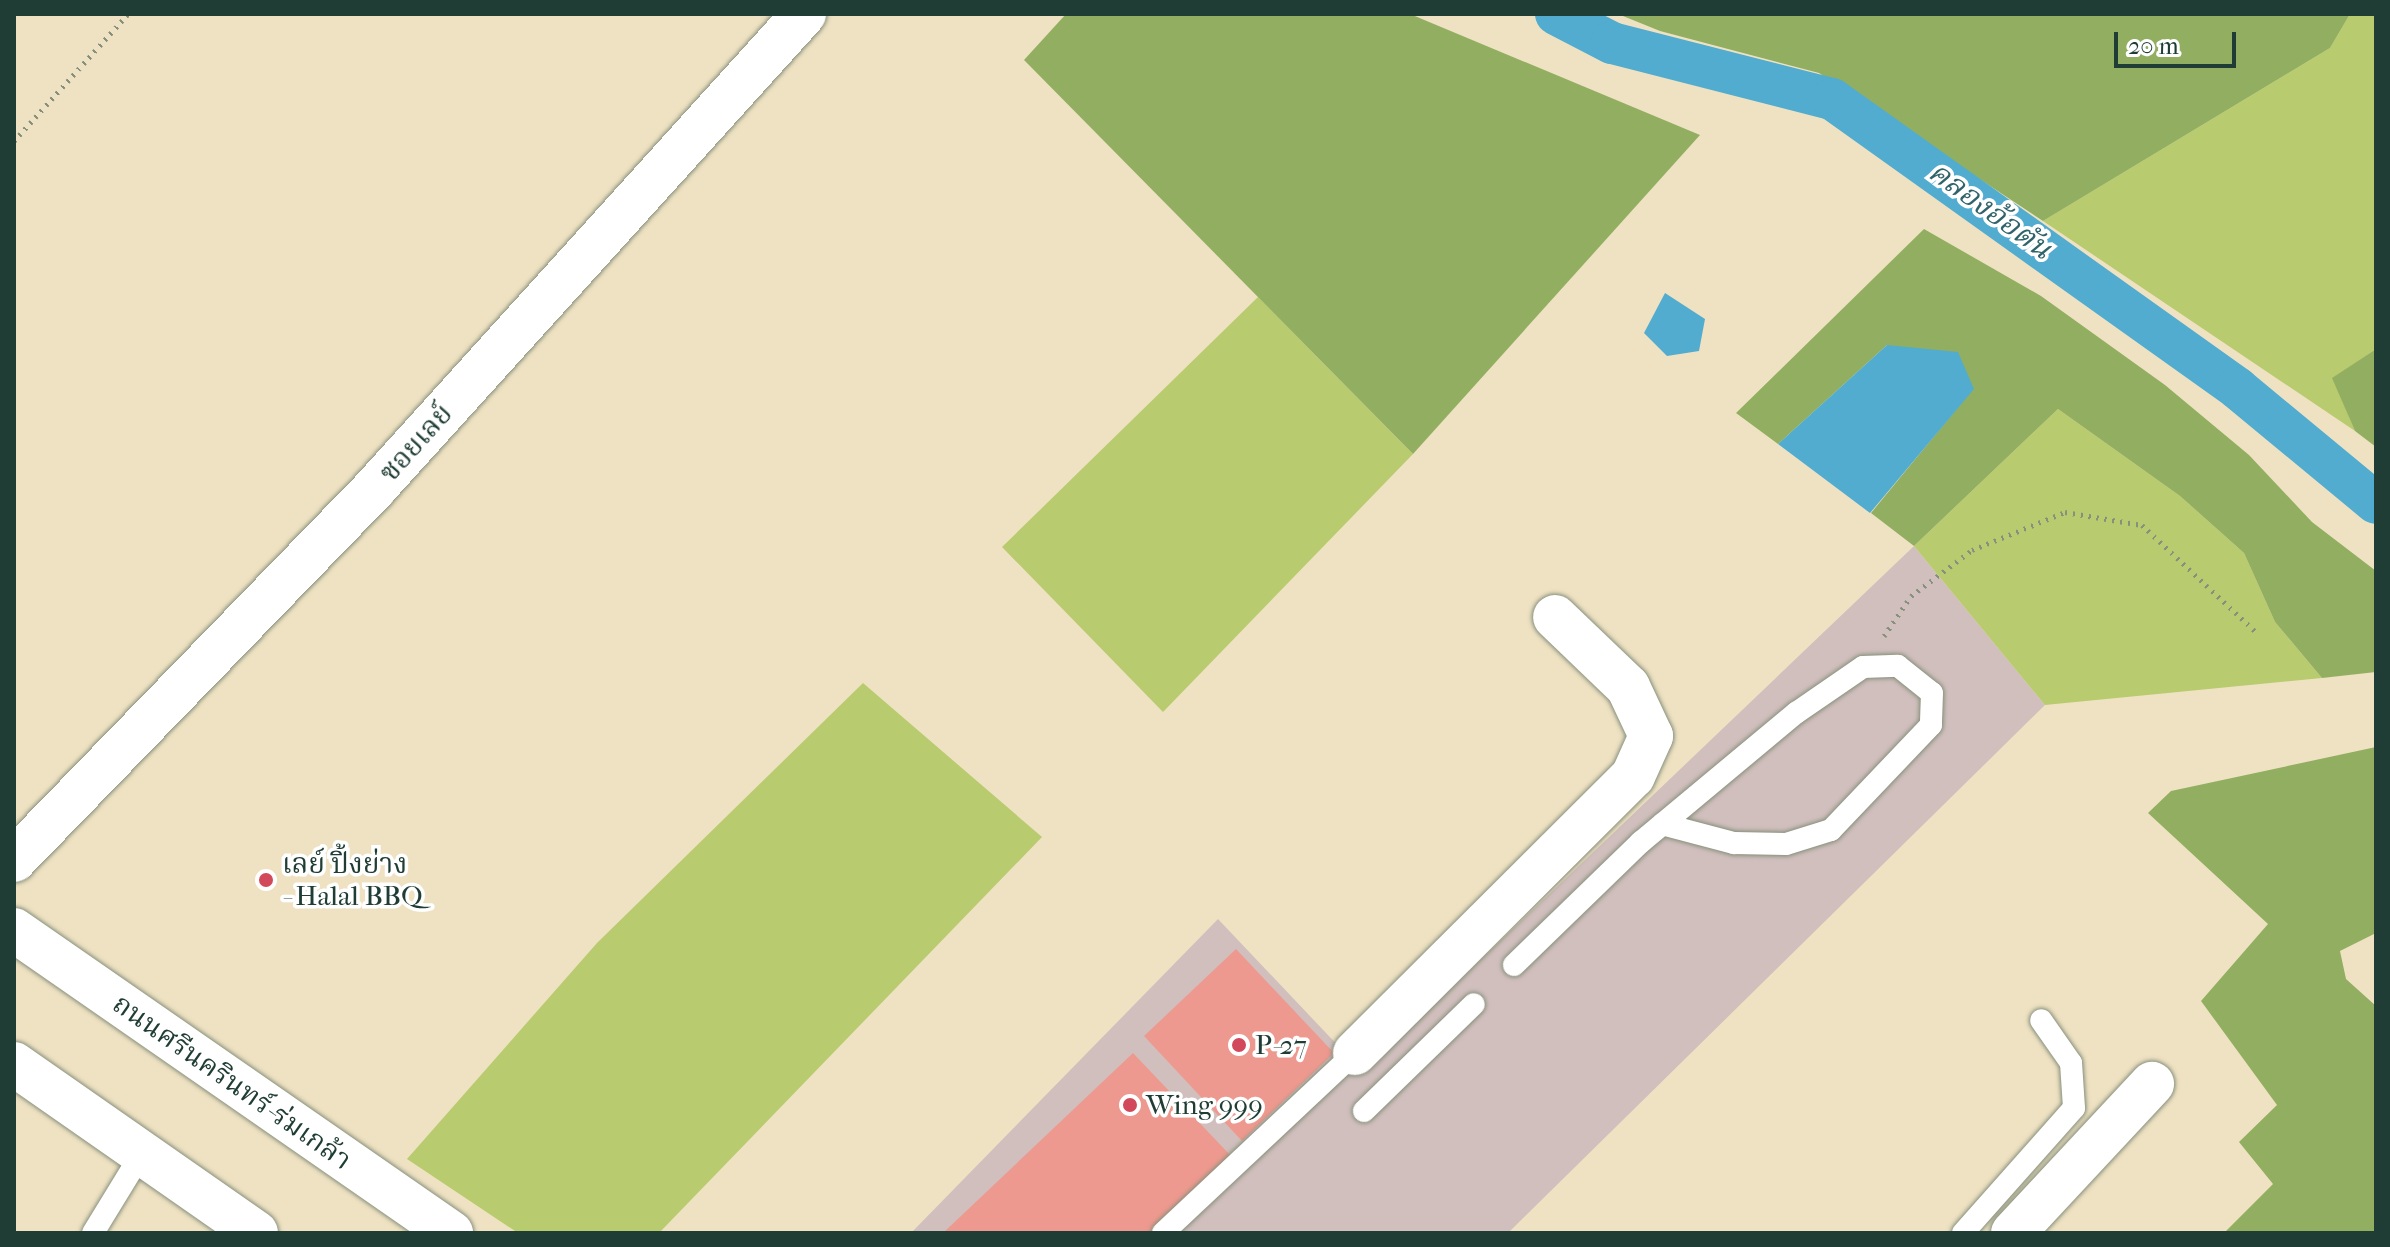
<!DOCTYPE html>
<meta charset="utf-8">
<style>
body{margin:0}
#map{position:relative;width:2390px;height:1247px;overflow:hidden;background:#efe2c3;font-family:"IM FELL French Canon","Noto Serif Thai",serif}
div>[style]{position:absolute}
.industrial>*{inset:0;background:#d1bfbe}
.green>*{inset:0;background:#b8cb6e}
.forest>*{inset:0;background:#92af61}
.water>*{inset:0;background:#51accf}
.canal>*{height:42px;margin:-21px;padding:0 21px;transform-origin:21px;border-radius:21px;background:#51accf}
.building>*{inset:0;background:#ee998f}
.path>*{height:5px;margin-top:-2.5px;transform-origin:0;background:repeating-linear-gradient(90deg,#87907c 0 2px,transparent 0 8px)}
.roads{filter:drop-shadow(0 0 2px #87907c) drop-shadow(0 0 2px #87907c)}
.lane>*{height:22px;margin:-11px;padding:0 11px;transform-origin:11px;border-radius:11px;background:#fff}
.street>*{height:44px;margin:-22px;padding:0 22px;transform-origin:22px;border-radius:22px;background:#fff}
.primary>*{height:44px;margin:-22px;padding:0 22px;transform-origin:22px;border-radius:22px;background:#fff}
.dots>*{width:22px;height:22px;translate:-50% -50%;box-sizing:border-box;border:4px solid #fff;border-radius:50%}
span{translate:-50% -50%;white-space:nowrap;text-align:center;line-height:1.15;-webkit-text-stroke:7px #fff;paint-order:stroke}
.street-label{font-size:28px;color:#1f3d34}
.poi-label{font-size:28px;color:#1f3d34}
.left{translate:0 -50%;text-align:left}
.water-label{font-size:30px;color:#30646a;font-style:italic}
.frame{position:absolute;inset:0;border:16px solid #1f3d34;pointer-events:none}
.scale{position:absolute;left:2114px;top:32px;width:122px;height:36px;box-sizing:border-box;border:4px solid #1f3d34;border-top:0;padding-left:10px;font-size:24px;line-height:28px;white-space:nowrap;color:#1f3d34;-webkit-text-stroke:6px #fff;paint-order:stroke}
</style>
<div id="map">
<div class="industrial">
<i style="clip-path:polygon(1914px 546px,2045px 705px,1508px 1233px,911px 1233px,1218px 919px,1363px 1072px)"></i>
</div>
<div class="green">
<i style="clip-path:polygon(2350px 14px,2376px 14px,2376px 349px,2333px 378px,2355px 431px,2043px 221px,2330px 48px)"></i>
<i style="clip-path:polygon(1258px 297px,1413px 454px,1163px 712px,1002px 547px)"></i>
<i style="clip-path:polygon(2058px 409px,2180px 496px,2244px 553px,2275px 622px,2322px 678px,2045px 705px,1914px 546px)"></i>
<i style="clip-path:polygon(863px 683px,1042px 837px,659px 1233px,518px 1233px,407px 1159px,597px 943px)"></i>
</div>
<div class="forest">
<i style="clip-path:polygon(1066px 14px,1410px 14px,1700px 135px,1413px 454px,1024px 60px)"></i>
<i style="clip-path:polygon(1618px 14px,2350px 14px,2330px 48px,2043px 221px,1819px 73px,1660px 31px)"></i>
<i style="clip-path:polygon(1924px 229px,2041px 296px,2165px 385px,2249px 455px,2312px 522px,2376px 571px,2376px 672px,2322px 678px,2275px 622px,2244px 553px,2180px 496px,2058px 409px,1914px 546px,1871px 513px,1973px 389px,1887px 345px,1778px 444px,1736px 413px)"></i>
<i style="clip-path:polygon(2376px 349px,2376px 447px,2355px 431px,2332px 378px)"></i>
<i style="clip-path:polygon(2376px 747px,2376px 933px,2340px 951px,2346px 979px,2376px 1006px,2376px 1233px,2224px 1233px,2273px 1184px,2239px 1142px,2277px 1105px,2201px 1001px,2268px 924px,2148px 813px,2171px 791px)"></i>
</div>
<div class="water">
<i style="clip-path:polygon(1665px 293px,1705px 319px,1699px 351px,1667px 356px,1644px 333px)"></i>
<i style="clip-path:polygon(1887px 345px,1958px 352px,1974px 389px,1870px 513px,1778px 444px)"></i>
</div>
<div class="canal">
<i style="left:1556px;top:14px;width:63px;rotate:27.4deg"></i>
<i style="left:1612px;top:43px;width:227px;rotate:14.3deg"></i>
<i style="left:1832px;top:99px;width:498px;rotate:35.5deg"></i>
<i style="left:2237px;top:388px;width:180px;rotate:39.6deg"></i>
</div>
<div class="building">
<i style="clip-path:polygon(1236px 949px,1334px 1053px,1242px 1141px,1144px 1036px)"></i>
<i style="clip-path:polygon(1133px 1053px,1232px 1157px,1151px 1233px,943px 1233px)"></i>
</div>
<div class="path">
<i style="left:14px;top:141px;width:171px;rotate:-48.1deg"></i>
<i style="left:1884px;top:636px;width:48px;rotate:-56deg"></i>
<i style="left:1911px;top:596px;width:76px;rotate:-37deg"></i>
<i style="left:1972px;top:550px;width:100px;rotate:-22.2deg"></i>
<i style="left:2065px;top:512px;width:78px;rotate:9.6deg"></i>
<i style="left:2142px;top:525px;width:156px;rotate:43.2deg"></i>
</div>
<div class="roads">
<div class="lane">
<i style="left:1514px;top:965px;width:177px;rotate:-44.1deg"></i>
<i style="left:1641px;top:842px;width:202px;rotate:-39.8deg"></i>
<i style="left:1796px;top:713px;width:81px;rotate:-34.5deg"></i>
<i style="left:1863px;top:667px;width:35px;rotate:-2deg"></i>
<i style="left:1898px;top:666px;width:43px;rotate:38.5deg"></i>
<i style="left:1932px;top:693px;width:32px;rotate:92deg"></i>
<i style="left:1931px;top:725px;width:145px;rotate:133.6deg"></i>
<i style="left:1831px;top:830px;width:47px;rotate:162.7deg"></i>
<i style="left:1786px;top:844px;width:52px;rotate:-178.9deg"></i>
<i style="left:1734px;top:843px;width:74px;rotate:-165.2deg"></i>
<i style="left:1364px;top:1111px;width:153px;rotate:-44.2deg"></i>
<i style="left:93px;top:1233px;width:94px;rotate:-58.5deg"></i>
<i style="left:1163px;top:1233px;width:263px;rotate:-43.2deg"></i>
<i style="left:1963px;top:1233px;width:167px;rotate:-48.4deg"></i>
<i style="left:2074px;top:1108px;width:45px;rotate:-93.8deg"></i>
<i style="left:2071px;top:1063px;width:52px;rotate:-124.9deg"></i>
</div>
<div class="street">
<i style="left:14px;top:860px;width:517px;rotate:-45.86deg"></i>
<i style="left:374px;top:489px;width:641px;rotate:-47.85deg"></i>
<i style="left:1355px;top:1053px;width:392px;rotate:-44.9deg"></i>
<i style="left:1633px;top:776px;width:44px;rotate:-65.8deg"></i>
<i style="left:1651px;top:736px;width:54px;rotate:-115.1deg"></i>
<i style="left:1628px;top:687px;width:101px;rotate:-136.2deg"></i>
<i style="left:2013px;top:1233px;width:204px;rotate:-47deg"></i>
</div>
<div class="primary">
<i style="left:14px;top:930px;width:532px;rotate:34.74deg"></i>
<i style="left:14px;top:1064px;width:295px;rotate:34.9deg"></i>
</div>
</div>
<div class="dots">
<i style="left:266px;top:880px;background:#d1495b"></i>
<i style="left:1239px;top:1045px;background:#d1495b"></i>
<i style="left:1130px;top:1105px;background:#d1495b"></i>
</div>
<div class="street-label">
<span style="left:416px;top:443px;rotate:-48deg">ซอยเลย์</span>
<span style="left:232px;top:1082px;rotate:35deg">ถนนศรีนครินทร์-ร่มเกล้า</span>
</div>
<div class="poi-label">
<span class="left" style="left:282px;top:880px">เลย์ ปิ้งย่าง<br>- Halal BBQ</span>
<span class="left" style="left:1255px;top:1045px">P-27</span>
<span class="left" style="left:1146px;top:1105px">Wing 999</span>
</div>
<div class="water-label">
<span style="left:1990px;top:211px;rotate:36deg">คลองอ้อตัน</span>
</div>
<div class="frame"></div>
<div class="scale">20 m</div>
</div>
